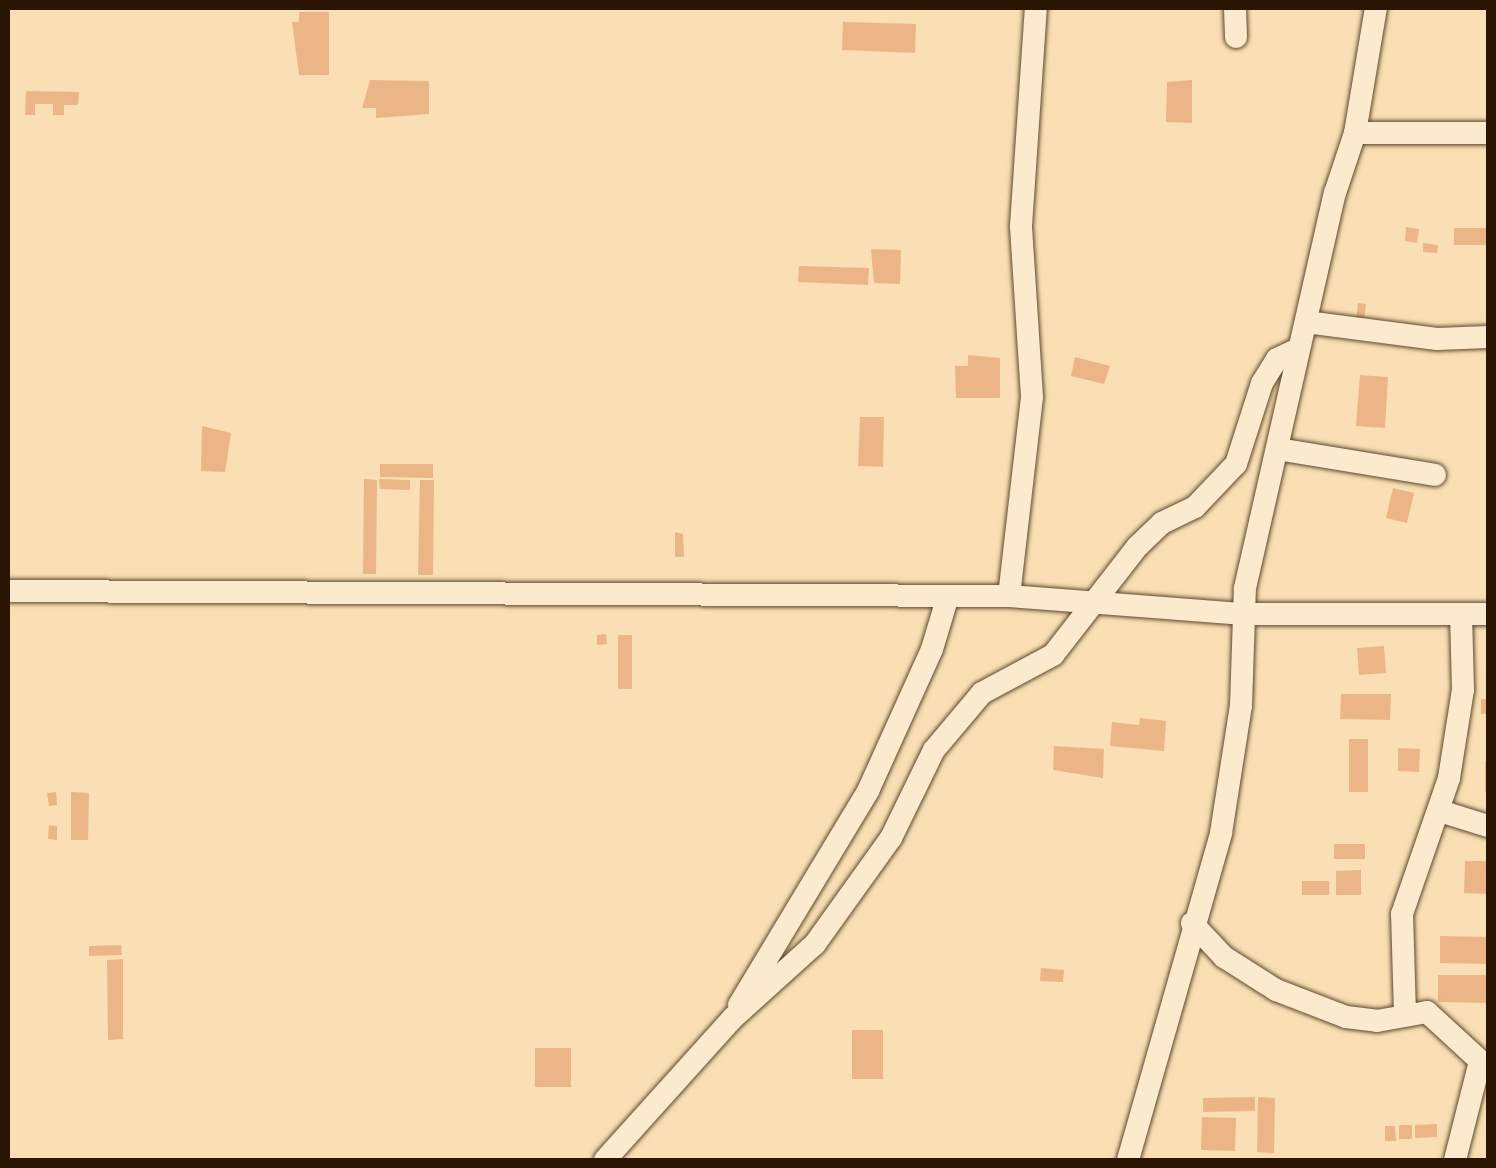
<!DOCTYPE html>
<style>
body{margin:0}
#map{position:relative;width:1496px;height:1168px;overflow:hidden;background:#f9dfb3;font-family:"EB Garamond",serif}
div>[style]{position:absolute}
.building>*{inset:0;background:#ecb587}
.roads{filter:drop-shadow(0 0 2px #5d482e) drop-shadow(0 0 2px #5d482e)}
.minor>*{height:22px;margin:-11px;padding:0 11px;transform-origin:11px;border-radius:11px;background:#fbeace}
span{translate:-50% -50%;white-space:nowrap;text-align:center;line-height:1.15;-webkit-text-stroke:8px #fbeace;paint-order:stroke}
.frame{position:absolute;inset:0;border:10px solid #291502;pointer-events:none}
</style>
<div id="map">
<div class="building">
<i style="clip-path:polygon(299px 12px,329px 12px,329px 75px,299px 75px,292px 22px,299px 22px)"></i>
<i style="clip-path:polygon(843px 22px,916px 24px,915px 53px,842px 50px)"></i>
<i style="clip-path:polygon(370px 80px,429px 81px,429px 114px,376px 118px,376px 108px,362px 108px)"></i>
<i style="clip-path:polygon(1192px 80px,1192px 123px,1166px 122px,1167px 82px)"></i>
<i style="clip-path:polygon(26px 91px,79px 92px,78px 105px,64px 105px,64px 115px,53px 115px,53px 104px,35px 104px,35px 115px,25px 115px)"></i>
<i style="clip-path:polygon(1406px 227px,1419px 229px,1417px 243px,1405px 241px)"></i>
<i style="clip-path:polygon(1454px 228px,1488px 228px,1488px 245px,1454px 245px)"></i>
<i style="clip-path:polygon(1423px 243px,1438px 245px,1437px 253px,1423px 252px)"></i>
<i style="clip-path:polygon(871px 249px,901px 250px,900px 284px,874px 283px)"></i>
<i style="clip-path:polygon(799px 266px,869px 268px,868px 285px,798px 282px)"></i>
<i style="clip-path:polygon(1358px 303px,1366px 304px,1364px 322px,1356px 321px)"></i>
<i style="clip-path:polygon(968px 355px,1000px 358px,1000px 398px,956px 398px,955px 366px,968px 366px)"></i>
<i style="clip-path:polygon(1075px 357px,1110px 366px,1104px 384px,1071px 376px)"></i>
<i style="clip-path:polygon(1360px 375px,1388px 377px,1385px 428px,1356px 426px)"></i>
<i style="clip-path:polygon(860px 417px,884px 417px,883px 467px,858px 466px)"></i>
<i style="clip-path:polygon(202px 426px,231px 433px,225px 472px,201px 471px)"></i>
<i style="clip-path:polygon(380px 464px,433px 464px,433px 478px,380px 477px)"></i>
<i style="clip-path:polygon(364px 479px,377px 480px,376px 574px,363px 574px)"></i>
<i style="clip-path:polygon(379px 479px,410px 480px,410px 490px,380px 489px)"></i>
<i style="clip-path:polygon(420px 480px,434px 480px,433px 575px,418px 575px)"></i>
<i style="clip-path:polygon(1393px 488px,1414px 493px,1407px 523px,1386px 518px)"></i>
<i style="clip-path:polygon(675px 532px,683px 534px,684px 557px,675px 557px)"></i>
<i style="clip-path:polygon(606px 634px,607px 644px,597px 645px,597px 635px)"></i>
<i style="clip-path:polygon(618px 635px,632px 635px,632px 689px,618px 689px)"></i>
<i style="clip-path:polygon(1384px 646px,1386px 673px,1359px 675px,1357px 648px)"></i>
<i style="clip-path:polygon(1341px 694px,1391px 694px,1390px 720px,1340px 719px)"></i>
<i style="clip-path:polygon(1481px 699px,1488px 699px,1488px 714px,1481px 714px)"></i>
<i style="clip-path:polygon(1140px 718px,1166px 721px,1164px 751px,1110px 746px,1112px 722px,1139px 725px)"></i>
<i style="clip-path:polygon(1349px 739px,1368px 739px,1368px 792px,1349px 792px)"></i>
<i style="clip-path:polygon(1054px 746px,1104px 749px,1103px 778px,1053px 770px)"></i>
<i style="clip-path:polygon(1398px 748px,1420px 749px,1419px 772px,1398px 771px)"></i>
<i style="clip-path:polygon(1485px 761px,1488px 761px,1488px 792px,1485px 792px)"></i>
<i style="clip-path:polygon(56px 792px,57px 805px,49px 806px,47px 793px)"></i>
<i style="clip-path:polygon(71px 792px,89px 793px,88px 840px,71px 840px)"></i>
<i style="clip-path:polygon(49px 825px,57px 826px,57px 840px,48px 839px)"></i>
<i style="clip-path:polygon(1334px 844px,1365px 844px,1365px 859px,1334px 859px)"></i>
<i style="clip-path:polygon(1465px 861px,1488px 861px,1488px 894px,1464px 893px)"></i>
<i style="clip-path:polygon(1361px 870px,1361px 895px,1336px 895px,1336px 871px)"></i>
<i style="clip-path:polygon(1302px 881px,1329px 881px,1329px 895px,1302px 895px)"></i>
<i style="clip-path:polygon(1440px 936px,1488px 937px,1488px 964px,1440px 963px)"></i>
<i style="clip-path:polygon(121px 945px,122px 955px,89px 956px,89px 946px)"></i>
<i style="clip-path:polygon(123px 959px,123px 1039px,108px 1040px,107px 960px)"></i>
<i style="clip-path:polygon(1041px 968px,1064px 970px,1063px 982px,1040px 981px)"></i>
<i style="clip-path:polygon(1438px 975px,1488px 975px,1488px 1003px,1438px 1002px)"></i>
<i style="clip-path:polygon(852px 1030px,883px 1030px,883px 1079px,852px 1079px)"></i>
<i style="clip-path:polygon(535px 1048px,571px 1048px,571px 1087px,535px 1087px)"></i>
<i style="clip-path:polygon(1255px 1097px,1255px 1111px,1203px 1112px,1203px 1098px)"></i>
<i style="clip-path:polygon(1258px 1097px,1275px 1098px,1274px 1153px,1257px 1152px)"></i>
<i style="clip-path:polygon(1202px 1117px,1236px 1118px,1235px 1151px,1201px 1150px)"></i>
<i style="clip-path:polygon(1437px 1124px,1437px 1137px,1415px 1138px,1415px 1125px)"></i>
<i style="clip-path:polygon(1399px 1125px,1412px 1125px,1412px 1139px,1399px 1139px)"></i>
<i style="clip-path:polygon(1385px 1126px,1395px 1126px,1396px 1141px,1385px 1141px)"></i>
</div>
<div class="roads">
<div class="minor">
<i style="left:1235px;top:8px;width:29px;rotate:88deg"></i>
<i style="left:1355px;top:133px;width:133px"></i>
<i style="left:1306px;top:322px;width:132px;rotate:7.4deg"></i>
<i style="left:1437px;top:339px;width:51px;rotate:-2.2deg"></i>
<i style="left:1277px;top:449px;width:160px;rotate:9.3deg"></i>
<i style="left:8px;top:591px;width:1001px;rotate:0.29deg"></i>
<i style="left:1009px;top:596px;width:236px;rotate:4.4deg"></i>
<i style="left:1244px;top:614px;width:244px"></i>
<i style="left:1009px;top:596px;width:200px;rotate:-83.4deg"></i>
<i style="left:1032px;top:397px;width:171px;rotate:-93.7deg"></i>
<i style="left:1021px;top:226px;width:219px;rotate:-86.1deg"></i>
<i style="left:1440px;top:811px;width:50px;rotate:17.4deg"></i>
<i style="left:1192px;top:923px;width:47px;rotate:46.7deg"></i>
<i style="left:1224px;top:957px;width:62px;rotate:32.4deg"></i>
<i style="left:1276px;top:990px;width:75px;rotate:21.1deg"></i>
<i style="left:1346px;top:1017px;width:31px;rotate:7deg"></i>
<i style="left:1377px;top:1021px;width:51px;rotate:-10.2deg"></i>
<i style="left:1427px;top:1012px;width:83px;rotate:42.6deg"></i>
<i style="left:739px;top:1005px;width:250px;rotate:-58.9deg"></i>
<i style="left:868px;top:791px;width:156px;rotate:-65.7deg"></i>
<i style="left:932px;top:649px;width:55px;rotate:-73.2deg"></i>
<i style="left:1405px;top:1014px;width:100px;rotate:-91.7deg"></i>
<i style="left:1402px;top:914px;width:144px;rotate:-70.9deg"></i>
<i style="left:1449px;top:778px;width:89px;rotate:-81deg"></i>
<i style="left:1463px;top:690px;width:75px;rotate:-91.5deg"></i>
<i style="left:605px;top:1160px;width:191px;rotate:-48deg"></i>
<i style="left:733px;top:1018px;width:110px;rotate:-42.1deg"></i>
<i style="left:815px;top:944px;width:130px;rotate:-54.4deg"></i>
<i style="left:891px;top:838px;width:98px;rotate:-64deg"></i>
<i style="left:934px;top:750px;width:75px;rotate:-49.9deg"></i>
<i style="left:982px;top:693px;width:81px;rotate:-28.2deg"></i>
<i style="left:1053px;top:655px;width:138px;rotate:-52.1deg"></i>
<i style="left:1138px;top:546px;width:33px;rotate:-44deg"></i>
<i style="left:1162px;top:523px;width:37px;rotate:-26deg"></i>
<i style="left:1195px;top:507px;width:59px;rotate:-46.4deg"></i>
<i style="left:1236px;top:464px;width:85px;rotate:-72.2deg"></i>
<i style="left:1262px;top:383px;width:28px;rotate:-58deg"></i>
<i style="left:1277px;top:359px;width:23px;rotate:-25deg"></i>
<i style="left:1128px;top:1160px;width:340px;rotate:-74.1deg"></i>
<i style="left:1221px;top:833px;width:129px;rotate:-81.1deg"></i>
<i style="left:1241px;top:706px;width:118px;rotate:-88.1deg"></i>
<i style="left:1245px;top:588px;width:405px;rotate:-77.2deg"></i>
<i style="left:1335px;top:193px;width:63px;rotate:-71.6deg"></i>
<i style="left:1355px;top:133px;width:127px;rotate:-80.5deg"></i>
<i style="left:1455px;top:1160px;width:102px;rotate:-75.8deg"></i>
</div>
</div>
<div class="frame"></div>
</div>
